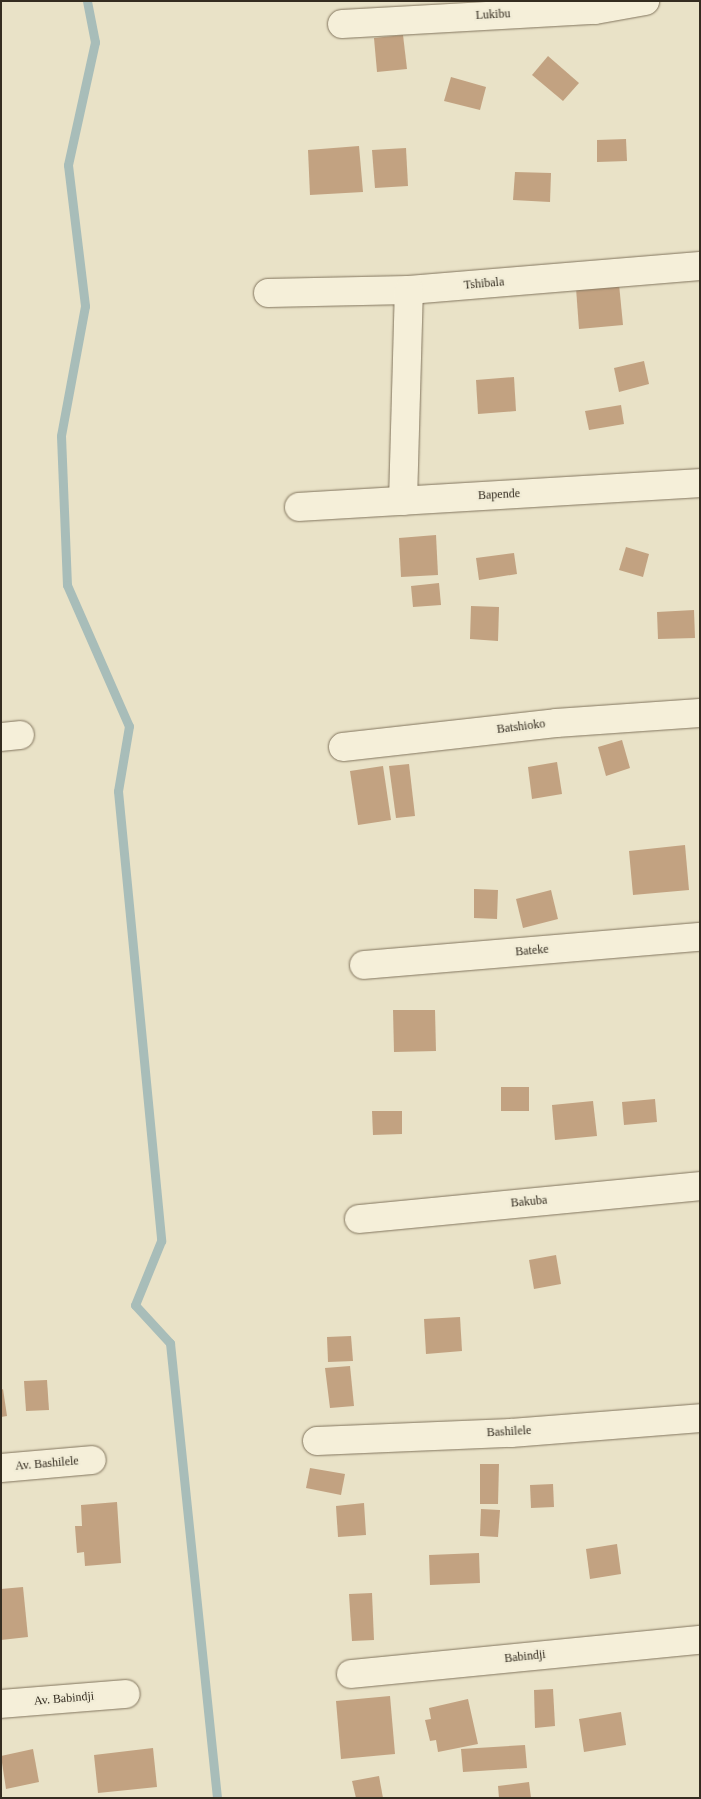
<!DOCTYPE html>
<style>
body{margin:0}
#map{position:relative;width:701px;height:1799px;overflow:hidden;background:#e9e2c7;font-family:"Times New Roman",serif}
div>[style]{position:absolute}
.stream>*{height:9px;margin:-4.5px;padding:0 4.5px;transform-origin:4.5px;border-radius:4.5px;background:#a8bdb9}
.building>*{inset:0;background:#c2a281}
.roads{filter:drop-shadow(0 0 1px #82755e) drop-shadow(0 0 1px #82755e)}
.minor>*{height:28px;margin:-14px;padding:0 14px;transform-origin:14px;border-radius:14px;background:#f5efd9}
span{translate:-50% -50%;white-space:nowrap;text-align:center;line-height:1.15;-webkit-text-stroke:4px #f1ecd6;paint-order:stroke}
.street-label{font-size:12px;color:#342c20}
.frame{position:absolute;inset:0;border:2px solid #342c20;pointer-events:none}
</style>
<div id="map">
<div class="stream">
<i style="left:87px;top:1px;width:42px;rotate:79deg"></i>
<i style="left:95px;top:42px;width:126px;rotate:102.4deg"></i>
<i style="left:68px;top:165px;width:142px;rotate:83.1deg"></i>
<i style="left:85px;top:306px;width:132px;rotate:100.5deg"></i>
<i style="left:61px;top:436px;width:149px;rotate:87.7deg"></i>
<i style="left:67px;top:585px;width:154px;rotate:66.3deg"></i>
<i style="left:129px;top:726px;width:66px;rotate:99.6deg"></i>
<i style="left:118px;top:791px;width:452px;rotate:84.5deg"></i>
<i style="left:161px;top:1241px;width:69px;rotate:112.1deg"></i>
<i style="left:135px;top:1305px;width:52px;rotate:47.4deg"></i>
<i style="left:170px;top:1343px;width:457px;rotate:84.1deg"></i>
</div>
<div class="building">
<i style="clip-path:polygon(403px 35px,407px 69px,377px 72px,374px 38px)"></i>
<i style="clip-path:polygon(548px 56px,579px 83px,563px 101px,532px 75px)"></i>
<i style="clip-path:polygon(451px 77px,486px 87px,480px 110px,444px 101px)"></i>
<i style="clip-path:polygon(626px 139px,627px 161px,597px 162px,597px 140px)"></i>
<i style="clip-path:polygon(359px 146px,363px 192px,310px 195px,308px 150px)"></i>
<i style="clip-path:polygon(406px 148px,408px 186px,375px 188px,372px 150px)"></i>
<i style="clip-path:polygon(515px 172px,551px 173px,550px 202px,513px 200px)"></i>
<i style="clip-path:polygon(619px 284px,623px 325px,579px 329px,576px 288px)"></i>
<i style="clip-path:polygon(644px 361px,649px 384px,619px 392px,614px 368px)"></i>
<i style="clip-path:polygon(514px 377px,516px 411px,478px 414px,476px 380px)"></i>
<i style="clip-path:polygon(621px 405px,624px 424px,589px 430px,585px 411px)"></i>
<i style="clip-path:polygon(436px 535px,438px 575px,401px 577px,399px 538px)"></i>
<i style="clip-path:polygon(626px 547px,649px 554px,643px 577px,619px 570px)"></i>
<i style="clip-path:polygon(514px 553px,517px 574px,479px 580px,476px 558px)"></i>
<i style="clip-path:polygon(439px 583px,441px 605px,413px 607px,411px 586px)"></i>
<i style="clip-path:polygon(471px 606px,499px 607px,498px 641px,470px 639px)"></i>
<i style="clip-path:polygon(694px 610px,695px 638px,658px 639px,657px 612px)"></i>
<i style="clip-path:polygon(622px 740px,630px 768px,606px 776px,598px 747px)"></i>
<i style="clip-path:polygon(557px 762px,562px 794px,532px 799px,528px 767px)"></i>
<i style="clip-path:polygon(409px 764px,415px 816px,396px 818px,389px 766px)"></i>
<i style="clip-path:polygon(383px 766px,391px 820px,358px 825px,350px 771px)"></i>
<i style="clip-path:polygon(685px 845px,689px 890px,633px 895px,629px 851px)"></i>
<i style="clip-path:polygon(474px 889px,498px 890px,497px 919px,474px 918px)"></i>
<i style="clip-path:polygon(551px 890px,558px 919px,523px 928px,516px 899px)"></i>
<i style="clip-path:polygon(393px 1010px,435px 1010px,436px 1051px,394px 1052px)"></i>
<i style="clip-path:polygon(501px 1087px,529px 1087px,529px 1111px,501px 1111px)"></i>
<i style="clip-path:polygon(655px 1099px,657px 1122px,624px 1125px,622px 1102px)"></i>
<i style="clip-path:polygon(593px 1101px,597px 1136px,555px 1140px,552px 1105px)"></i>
<i style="clip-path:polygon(372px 1111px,402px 1111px,402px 1134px,373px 1135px)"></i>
<i style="clip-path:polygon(556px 1255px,561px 1284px,534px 1289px,529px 1260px)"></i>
<i style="clip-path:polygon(460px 1317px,462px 1351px,426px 1354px,424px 1319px)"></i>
<i style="clip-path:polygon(351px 1336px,353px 1361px,328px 1362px,327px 1337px)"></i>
<i style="clip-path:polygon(350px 1366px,354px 1406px,330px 1408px,325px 1368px)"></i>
<i style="clip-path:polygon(47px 1380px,49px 1410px,26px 1411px,24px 1381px)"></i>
<i style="clip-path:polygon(3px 1389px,7px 1416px,1px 1417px,1px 1390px)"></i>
<i style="clip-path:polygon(480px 1464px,499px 1464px,498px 1504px,480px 1504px)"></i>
<i style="clip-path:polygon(310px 1468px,345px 1474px,341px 1495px,306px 1488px)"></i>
<i style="clip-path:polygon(553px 1484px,554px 1507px,531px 1508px,530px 1485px)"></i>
<i style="clip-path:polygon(117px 1502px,121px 1563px,85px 1566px,84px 1552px,77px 1553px,75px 1526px,82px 1526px,81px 1505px)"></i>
<i style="clip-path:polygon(364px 1503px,366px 1535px,338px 1537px,336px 1506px)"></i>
<i style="clip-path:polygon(481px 1509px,500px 1510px,498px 1537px,480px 1536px)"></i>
<i style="clip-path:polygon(617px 1544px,621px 1574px,590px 1579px,586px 1549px)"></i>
<i style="clip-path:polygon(479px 1553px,480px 1583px,430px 1585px,429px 1555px)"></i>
<i style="clip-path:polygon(23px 1587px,28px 1637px,1px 1640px,1px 1589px)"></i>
<i style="clip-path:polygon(372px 1593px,374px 1640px,352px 1641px,349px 1594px)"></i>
<i style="clip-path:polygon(553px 1689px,555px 1726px,535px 1728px,534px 1690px)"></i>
<i style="clip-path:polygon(390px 1696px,395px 1754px,341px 1759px,336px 1701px)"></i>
<i style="clip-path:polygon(468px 1699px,478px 1744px,438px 1752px,436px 1740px,430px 1741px,425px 1720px,431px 1719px,429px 1708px)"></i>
<i style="clip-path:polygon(621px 1712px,626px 1745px,584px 1752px,579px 1719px)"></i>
<i style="clip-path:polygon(525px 1745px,527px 1768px,463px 1772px,461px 1749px)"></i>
<i style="clip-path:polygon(153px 1748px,157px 1787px,98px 1793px,94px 1755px)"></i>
<i style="clip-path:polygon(33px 1749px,39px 1782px,6px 1789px,1px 1756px)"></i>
<i style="clip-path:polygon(379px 1776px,383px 1798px,356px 1798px,352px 1781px)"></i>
<i style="clip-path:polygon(529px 1782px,531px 1798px,499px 1798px,498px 1786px)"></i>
</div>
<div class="roads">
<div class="minor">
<i style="left:342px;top:24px;width:253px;rotate:-3.2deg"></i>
<i style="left:595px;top:10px;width:51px;rotate:-10.2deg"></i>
<i style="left:268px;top:293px;width:141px;rotate:-1.2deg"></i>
<i style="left:409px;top:290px;width:292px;rotate:-4.7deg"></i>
<i style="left:403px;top:501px;width:211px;rotate:-88.4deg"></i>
<i style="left:299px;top:507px;width:402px;rotate:-3.4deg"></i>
<i style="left:1px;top:737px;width:19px;rotate:-6deg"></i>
<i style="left:343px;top:747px;width:214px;rotate:-6.4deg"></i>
<i style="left:556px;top:723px;width:144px;rotate:-4deg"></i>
<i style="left:364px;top:965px;width:337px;rotate:-4.8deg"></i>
<i style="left:359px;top:1219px;width:343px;rotate:-5.5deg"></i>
<i style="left:317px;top:1441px;width:194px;rotate:-2.4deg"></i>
<i style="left:511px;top:1433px;width:190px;rotate:-4.5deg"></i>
<i style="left:1px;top:1468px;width:91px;rotate:-5deg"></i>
<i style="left:351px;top:1674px;width:351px;rotate:-5.6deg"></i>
<i style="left:1px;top:1704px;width:125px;rotate:-4.6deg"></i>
</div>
</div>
<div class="street-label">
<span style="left:493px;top:15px;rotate:-3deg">Lukibu</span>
<span style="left:484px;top:284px;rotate:-5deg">Tshibala</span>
<span style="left:499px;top:495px;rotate:-3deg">Bapende</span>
<span style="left:521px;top:727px;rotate:-7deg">Batshioko</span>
<span style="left:532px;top:951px;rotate:-5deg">Bateke</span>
<span style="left:529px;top:1202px;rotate:-5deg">Bakuba</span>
<span style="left:509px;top:1432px;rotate:-3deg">Bashilele</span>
<span style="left:47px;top:1464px;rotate:-5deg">Av. Bashilele</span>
<span style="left:525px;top:1657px;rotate:-6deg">Babindji</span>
<span style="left:64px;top:1699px;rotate:-5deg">Av. Babindji</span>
</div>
<div class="frame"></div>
</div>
